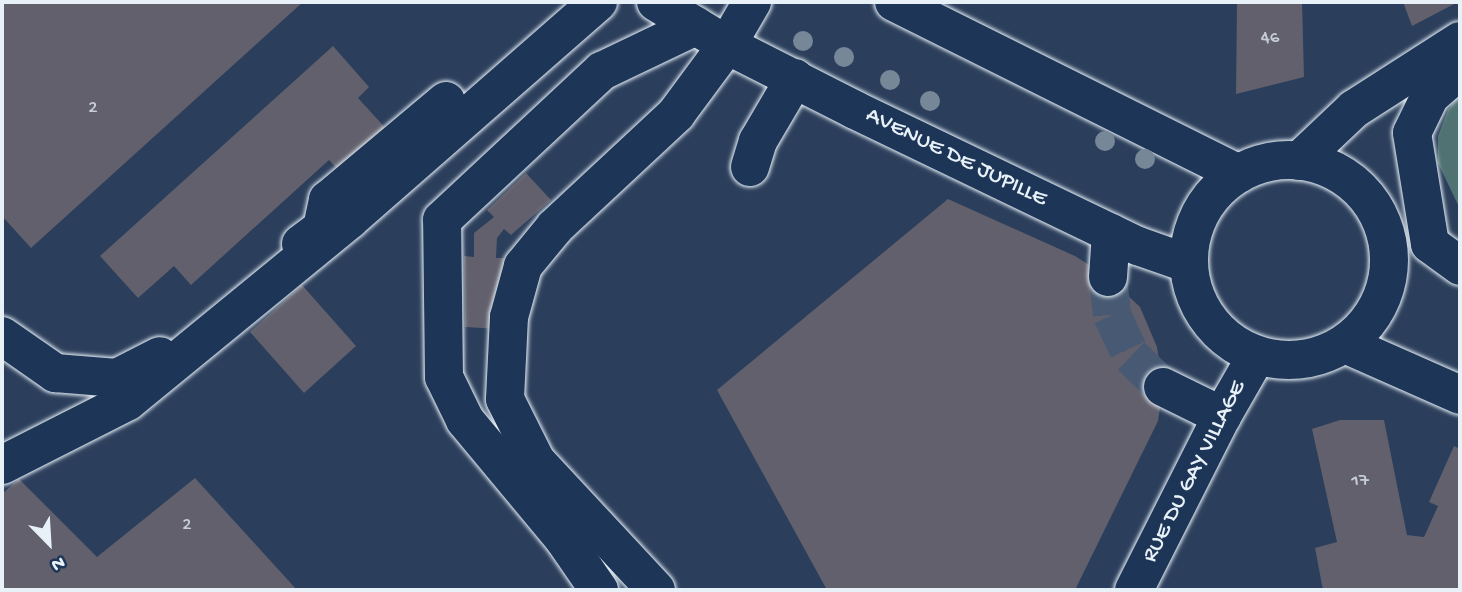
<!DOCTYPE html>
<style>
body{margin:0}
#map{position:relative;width:1462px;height:592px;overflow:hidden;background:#2b3e5b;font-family:"Gochi Hand",sans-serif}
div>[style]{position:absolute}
.green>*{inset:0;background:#507272}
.building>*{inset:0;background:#61606c}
.minor-tunnel>*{height:38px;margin-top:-19px;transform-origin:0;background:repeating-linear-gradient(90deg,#475973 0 38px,transparent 0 57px)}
.roads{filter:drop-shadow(0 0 2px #e8f1f8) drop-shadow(0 0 2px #e8f1f8)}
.minor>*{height:38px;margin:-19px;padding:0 19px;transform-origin:19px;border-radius:19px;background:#1d3557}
.minor>.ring{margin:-19px;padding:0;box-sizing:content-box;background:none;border:38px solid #1d3557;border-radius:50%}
.trees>*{width:20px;height:20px;margin:-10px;border-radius:50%;background:#768898}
span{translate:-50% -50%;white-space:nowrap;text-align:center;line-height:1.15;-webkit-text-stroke:7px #1d3557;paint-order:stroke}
.number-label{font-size:19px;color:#c6cdd5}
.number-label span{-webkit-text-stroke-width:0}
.street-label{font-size:23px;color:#e8f1f8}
.frame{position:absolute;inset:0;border:4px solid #e8f1f8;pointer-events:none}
.north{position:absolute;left:14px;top:508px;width:70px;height:70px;-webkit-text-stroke:5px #1d3557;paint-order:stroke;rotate:156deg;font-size:19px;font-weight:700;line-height:28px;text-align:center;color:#e8f1f8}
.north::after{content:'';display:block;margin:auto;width:24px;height:32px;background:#e8f1f8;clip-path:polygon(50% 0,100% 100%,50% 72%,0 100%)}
</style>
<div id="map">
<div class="green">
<i style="clip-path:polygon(1460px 92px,1460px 209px,1438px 163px,1438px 136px,1448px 110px)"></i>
</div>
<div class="building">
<i style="clip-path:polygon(2px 2px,303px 2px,31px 248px,2px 216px)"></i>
<i style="clip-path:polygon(1237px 2px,1302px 2px,1304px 77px,1236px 94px)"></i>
<i style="clip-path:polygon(1403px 2px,1458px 2px,1412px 26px)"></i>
<i style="clip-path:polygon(333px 46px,369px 87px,358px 98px,390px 133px,343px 175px,329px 160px,191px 285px,174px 266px,138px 298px,100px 256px)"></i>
<i style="clip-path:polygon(526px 173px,551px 200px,511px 235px,504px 229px,497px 238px,496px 258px,504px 258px,500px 329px,465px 327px,464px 256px,474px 257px,474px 233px,494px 217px,487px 210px)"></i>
<i style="clip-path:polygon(948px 199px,1075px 256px,1108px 277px,1140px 307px,1157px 347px,1163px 387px,1158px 421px,1075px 590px,827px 590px,717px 390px)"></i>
<i style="clip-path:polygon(302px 285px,356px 346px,304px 393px,250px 332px)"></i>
<i style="clip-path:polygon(1340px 420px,1384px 420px,1407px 535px,1424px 537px,1438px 506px,1429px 502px,1454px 446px,1460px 449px,1460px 590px,1323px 590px,1315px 548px,1337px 542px,1312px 429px)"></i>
<i style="clip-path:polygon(195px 478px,297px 590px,2px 590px,2px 494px,19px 479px,97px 557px)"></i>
</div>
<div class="minor-tunnel">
<i style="left:1108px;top:277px;width:38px;rotate:84deg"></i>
<i style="left:1112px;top:315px;width:45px;rotate:65.1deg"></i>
<i style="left:1131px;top:356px;width:45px;rotate:44.1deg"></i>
</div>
<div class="roads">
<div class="minor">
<i style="left:656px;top:2px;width:83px;rotate:31.2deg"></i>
<i style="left:727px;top:45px;width:144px;rotate:26.9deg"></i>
<i style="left:855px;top:110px;width:314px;rotate:25.7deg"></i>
<i style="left:1138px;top:246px;width:54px;rotate:19.4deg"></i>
<i style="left:894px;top:2px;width:385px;rotate:26.5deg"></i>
<i style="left:1460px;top:70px;width:40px;rotate:139deg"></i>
<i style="left:1430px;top:96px;width:41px;rotate:115.9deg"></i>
<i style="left:1412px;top:133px;width:112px;rotate:80.8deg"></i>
<i style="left:1430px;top:244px;width:37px;rotate:36deg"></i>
<i class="ring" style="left:1189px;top:160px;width:162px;height:162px"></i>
<i style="left:1299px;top:161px;width:76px;rotate:-43.4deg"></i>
<i style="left:1354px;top:109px;width:126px;rotate:-32.7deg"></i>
<i style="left:750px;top:167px;width:27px;rotate:-73deg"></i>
<i style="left:758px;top:141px;width:73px;rotate:-59.6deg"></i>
<i style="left:301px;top:244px;width:26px;rotate:-37deg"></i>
<i style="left:322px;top:228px;width:29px;rotate:-78deg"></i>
<i style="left:328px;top:200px;width:154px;rotate:-40deg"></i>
<i style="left:1108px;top:277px;width:44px;rotate:-86.1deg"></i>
<i style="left:2px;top:336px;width:65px;rotate:34.9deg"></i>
<i style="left:55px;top:373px;width:62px;rotate:4.6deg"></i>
<i style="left:117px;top:378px;width:48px;rotate:-27.1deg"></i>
<i style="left:1345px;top:344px;width:126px;rotate:23.9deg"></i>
<i style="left:1163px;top:387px;width:66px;rotate:26.2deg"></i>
<i style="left:2px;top:465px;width:141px;rotate:-26.9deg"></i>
<i style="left:128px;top:401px;width:286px;rotate:-39.3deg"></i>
<i style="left:349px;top:220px;width:331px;rotate:-41.2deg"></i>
<i style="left:599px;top:590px;width:62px;rotate:-124.5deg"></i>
<i style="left:564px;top:539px;width:155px;rotate:-129.8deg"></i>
<i style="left:465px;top:420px;width:48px;rotate:-116deg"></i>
<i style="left:444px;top:377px;width:157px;rotate:-90.7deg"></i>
<i style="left:442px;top:220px;width:219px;rotate:-43deg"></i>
<i style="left:602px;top:71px;width:104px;rotate:-25.6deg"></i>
<i style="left:656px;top:590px;width:176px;rotate:-132.9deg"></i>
<i style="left:536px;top:461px;width:69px;rotate:-116.6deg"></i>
<i style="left:505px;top:399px;width:82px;rotate:-87.2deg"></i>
<i style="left:509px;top:317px;width:53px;rotate:-74.6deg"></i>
<i style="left:523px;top:266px;width:50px;rotate:-50.6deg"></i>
<i style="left:555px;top:227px;width:166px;rotate:-43deg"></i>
<i style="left:676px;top:114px;width:86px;rotate:-53.5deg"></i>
<i style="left:727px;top:45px;width:50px;rotate:-59.8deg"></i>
<i style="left:1134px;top:590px;width:195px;rotate:-63.2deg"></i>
<i style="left:1222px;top:416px;width:70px;rotate:-60.2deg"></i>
</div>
</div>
<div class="trees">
<i style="left:803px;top:41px"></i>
<i style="left:844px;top:57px"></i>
<i style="left:890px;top:80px"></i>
<i style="left:930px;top:101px"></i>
<i style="left:1105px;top:141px"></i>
<i style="left:1145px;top:159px"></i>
</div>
<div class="number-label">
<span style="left:1270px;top:39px">46</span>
<span style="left:93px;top:109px">2</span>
<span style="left:1360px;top:482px">17</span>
<span style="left:187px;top:526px">2</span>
</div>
<div class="street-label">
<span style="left:956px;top:158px;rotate:26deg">AVENUE DE JUPILLE</span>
<span style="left:1195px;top:472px;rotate:-63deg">RUE DU GAY VILLAGE</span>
</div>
<div class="frame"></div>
<div class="north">N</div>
</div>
